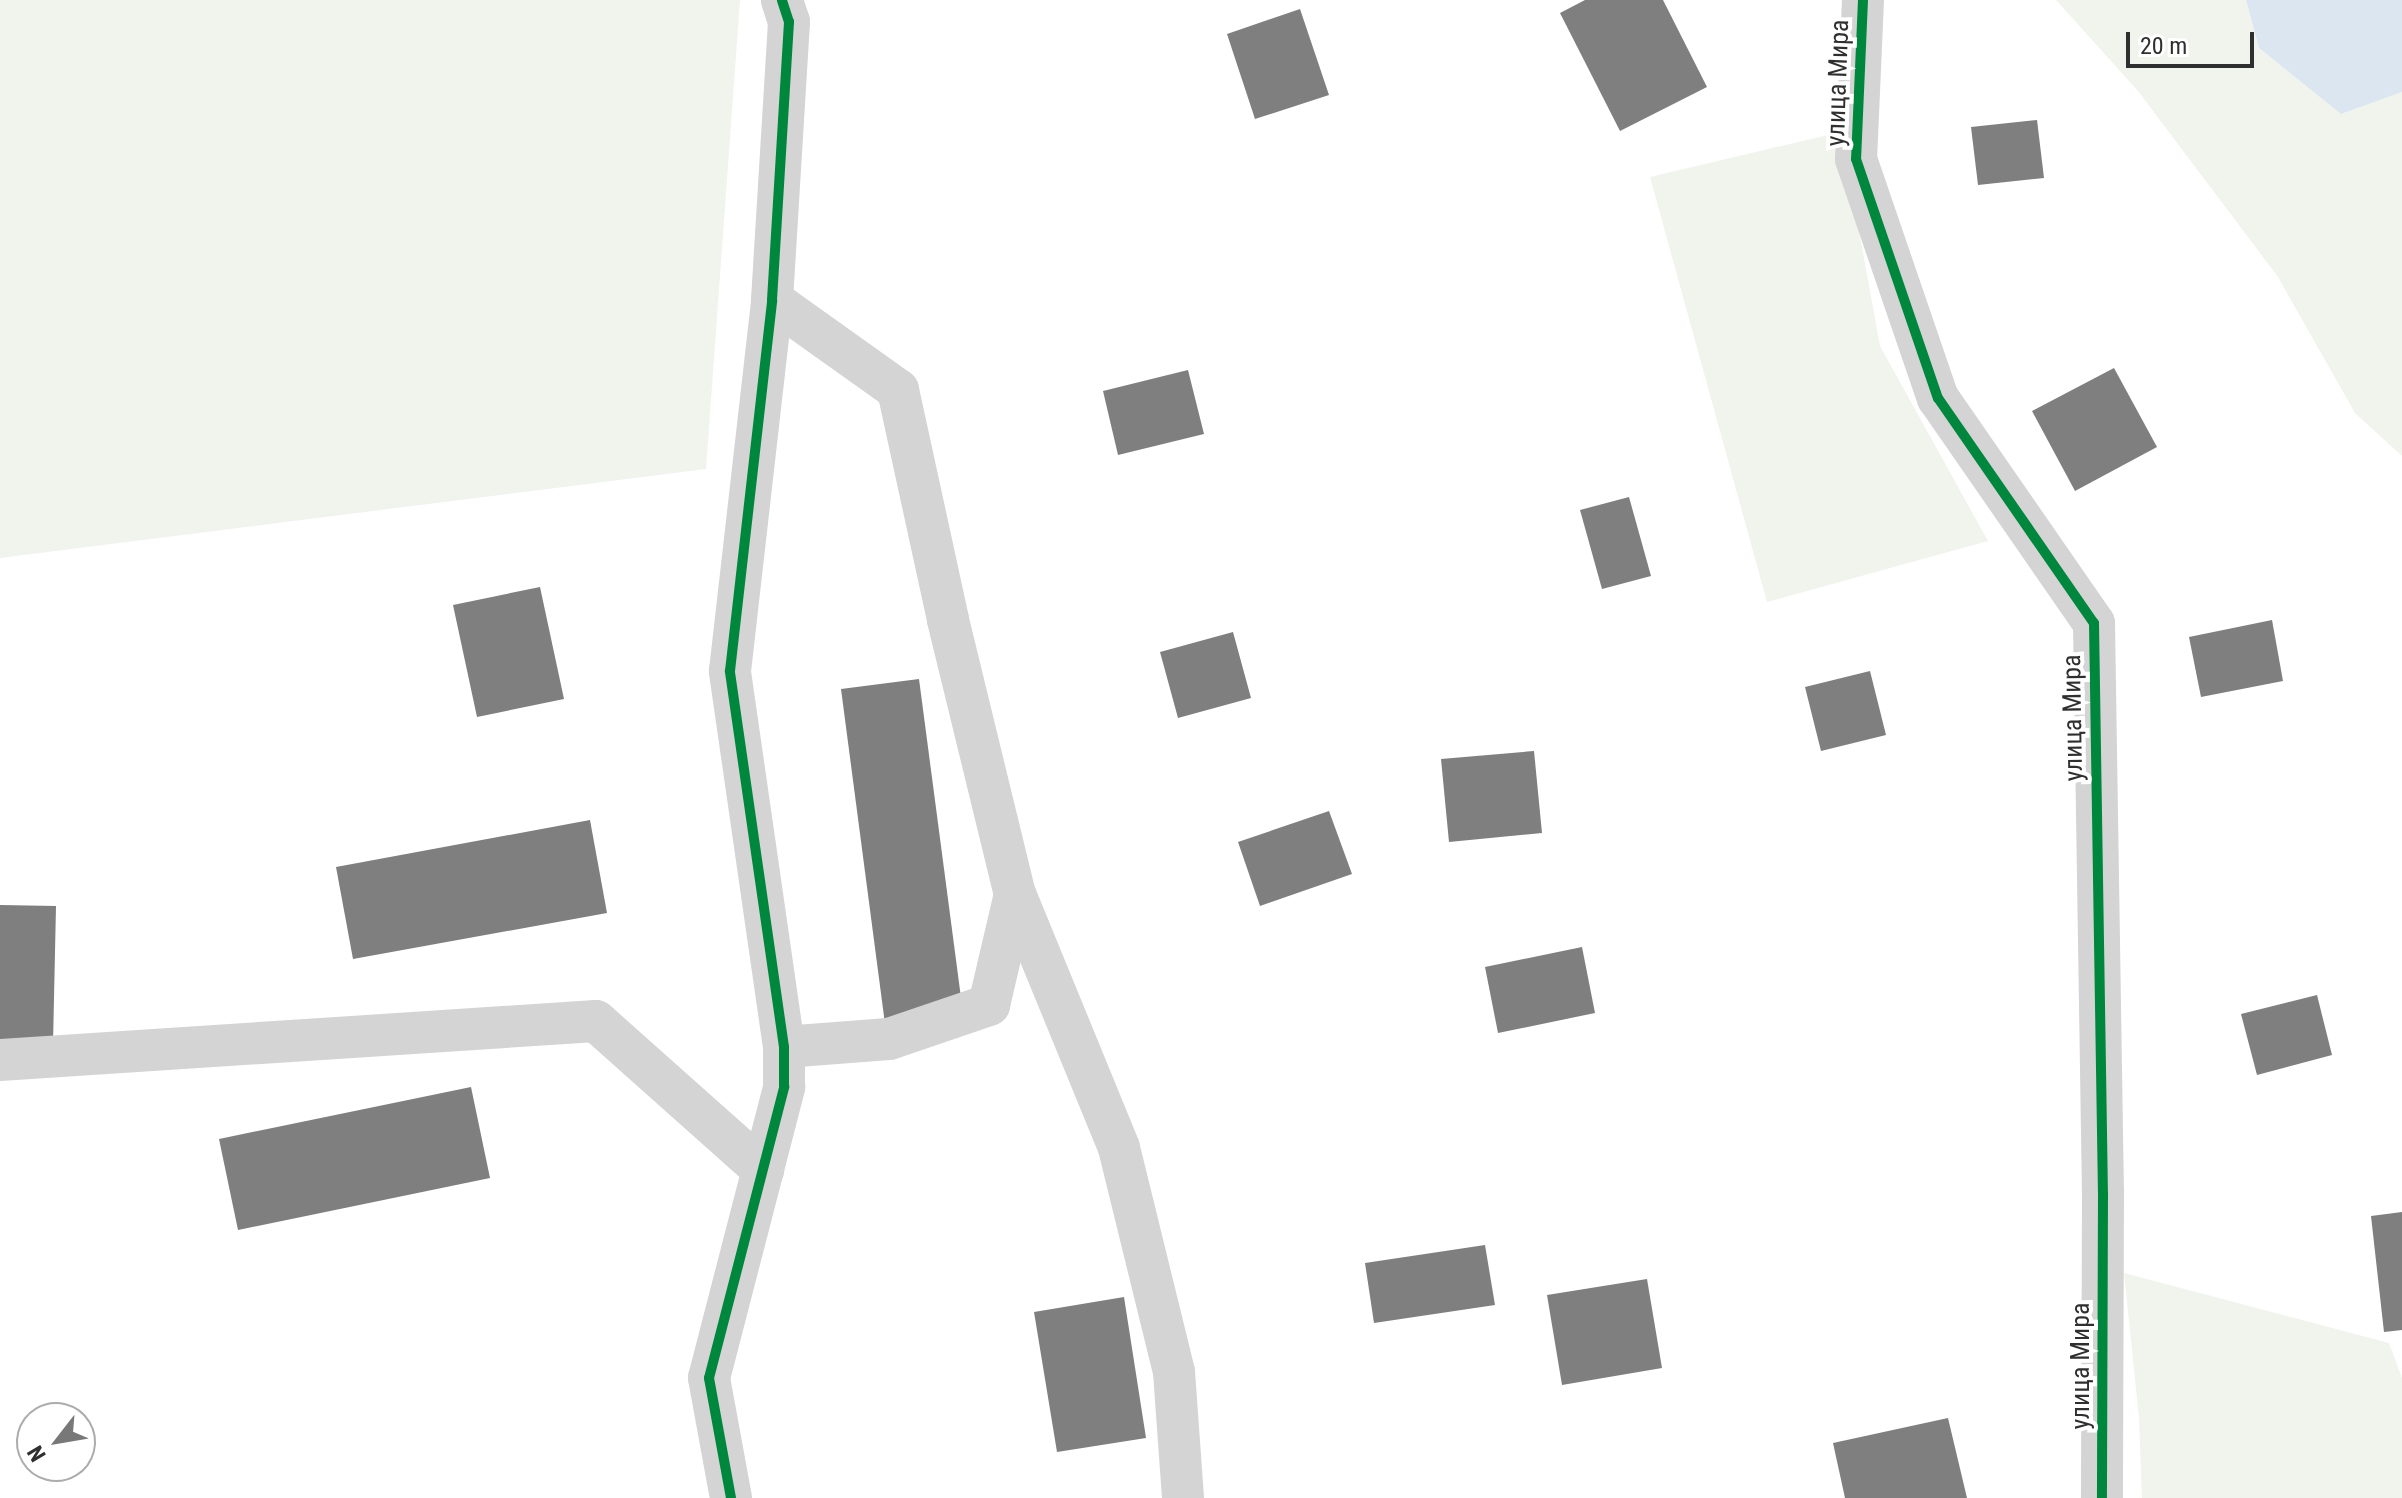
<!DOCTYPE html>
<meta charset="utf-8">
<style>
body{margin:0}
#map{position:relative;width:2402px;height:1498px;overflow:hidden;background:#fff;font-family:"Roboto Condensed",sans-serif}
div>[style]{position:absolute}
.green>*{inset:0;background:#f0f4ed}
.water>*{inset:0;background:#dbe6f0}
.building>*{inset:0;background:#7f7f7f}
.minor>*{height:42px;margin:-21px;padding:0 21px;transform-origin:21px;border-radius:21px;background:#d4d4d4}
.cycleway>*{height:10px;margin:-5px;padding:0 5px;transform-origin:5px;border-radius:5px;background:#00873e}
span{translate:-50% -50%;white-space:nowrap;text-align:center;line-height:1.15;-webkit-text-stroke:8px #fff;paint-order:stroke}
.street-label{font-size:26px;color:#2f2f2f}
.north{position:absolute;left:16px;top:1402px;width:80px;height:80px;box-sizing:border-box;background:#fff;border:2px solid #acacac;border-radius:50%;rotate:239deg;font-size:22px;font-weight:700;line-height:32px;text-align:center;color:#2f2f2f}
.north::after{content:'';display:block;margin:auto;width:28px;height:36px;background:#787878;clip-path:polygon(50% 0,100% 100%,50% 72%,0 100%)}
.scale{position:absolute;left:2126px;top:32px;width:128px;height:36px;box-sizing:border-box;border:4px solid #2f2f2f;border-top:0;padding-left:10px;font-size:24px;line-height:28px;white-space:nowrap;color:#2f2f2f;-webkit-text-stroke:6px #fff;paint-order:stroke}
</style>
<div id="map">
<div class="green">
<i style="clip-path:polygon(0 0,740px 0,706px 469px,0 558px)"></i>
<i style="clip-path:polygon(2056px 0,2246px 0,2259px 48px,2341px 114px,2402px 92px,2402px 456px,2355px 413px,2278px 277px,2138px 91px)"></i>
<i style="clip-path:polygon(1841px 132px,1880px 346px,1988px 541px,1767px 602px,1650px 177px)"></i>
<i style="clip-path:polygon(2124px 1273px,2389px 1343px,2402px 1378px,2402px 1498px,2142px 1498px,2139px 1418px)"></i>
</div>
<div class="water">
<i style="clip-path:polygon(2246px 0,2402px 0,2402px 92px,2341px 114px,2259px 48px)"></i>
</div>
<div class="building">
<i style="clip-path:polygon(1585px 0,1663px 0,1707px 87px,1620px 131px,1560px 13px)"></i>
<i style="clip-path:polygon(1300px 9px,1329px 95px,1255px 119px,1227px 34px)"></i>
<i style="clip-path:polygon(2037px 120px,2044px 178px,1978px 185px,1971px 127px)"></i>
<i style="clip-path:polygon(2114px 368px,2157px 447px,2075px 491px,2032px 411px)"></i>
<i style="clip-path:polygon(1188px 370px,1204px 434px,1118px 455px,1103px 391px)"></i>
<i style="clip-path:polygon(1629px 497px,1651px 576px,1602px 589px,1580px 510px)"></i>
<i style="clip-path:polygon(540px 587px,564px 699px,477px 717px,453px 605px)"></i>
<i style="clip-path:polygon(2272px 620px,2283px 681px,2201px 697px,2189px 637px)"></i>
<i style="clip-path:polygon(1233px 632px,1251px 698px,1178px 718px,1160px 652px)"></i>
<i style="clip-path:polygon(1870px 671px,1886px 735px,1821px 751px,1805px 687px)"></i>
<i style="clip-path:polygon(919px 679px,963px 1013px,885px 1024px,841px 689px)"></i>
<i style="clip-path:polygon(1534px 751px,1542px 833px,1449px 842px,1441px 759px)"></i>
<i style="clip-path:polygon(1329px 811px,1352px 874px,1260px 906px,1238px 842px)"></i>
<i style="clip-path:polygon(590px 820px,607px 913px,353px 959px,336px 867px)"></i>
<i style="clip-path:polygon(0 905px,56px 906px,53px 1044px,0 1043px)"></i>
<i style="clip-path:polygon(1582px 947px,1595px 1013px,1498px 1033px,1485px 967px)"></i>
<i style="clip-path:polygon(2317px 995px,2332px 1055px,2257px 1075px,2241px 1014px)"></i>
<i style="clip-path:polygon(471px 1087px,490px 1178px,238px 1230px,219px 1139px)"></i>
<i style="clip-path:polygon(2402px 1212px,2402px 1330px,2384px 1332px,2371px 1216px)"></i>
<i style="clip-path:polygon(1485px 1245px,1495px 1305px,1374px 1323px,1365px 1263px)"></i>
<i style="clip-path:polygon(1647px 1279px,1662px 1368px,1562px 1385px,1547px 1295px)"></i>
<i style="clip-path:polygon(1124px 1297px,1146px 1438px,1057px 1452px,1034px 1312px)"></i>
<i style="clip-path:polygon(1948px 1418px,1967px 1498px,1845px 1498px,1833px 1443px)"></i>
</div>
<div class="minor">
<i style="left:1863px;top:0;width:159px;rotate:92.5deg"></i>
<i style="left:1856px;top:159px;width:253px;rotate:71.1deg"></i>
<i style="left:1938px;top:398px;width:274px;rotate:55.3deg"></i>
<i style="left:2094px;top:623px;width:571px;rotate:89.1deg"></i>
<i style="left:2103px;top:1194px;width:304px;rotate:90.2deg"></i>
<i style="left:772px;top:300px;width:155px;rotate:35.5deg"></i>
<i style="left:898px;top:390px;width:235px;rotate:77.7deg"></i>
<i style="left:948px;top:620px;width:282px;rotate:76.3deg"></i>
<i style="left:1015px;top:894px;width:274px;rotate:67.7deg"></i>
<i style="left:1119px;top:1148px;width:231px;rotate:76.2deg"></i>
<i style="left:1174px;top:1372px;width:126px;rotate:85.9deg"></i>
<i style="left:784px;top:1047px;width:105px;rotate:-4.4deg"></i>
<i style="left:889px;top:1039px;width:106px;rotate:-18.8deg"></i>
<i style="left:989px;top:1005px;width:114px;rotate:-76.8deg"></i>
<i style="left:0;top:1060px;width:597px;rotate:-3.74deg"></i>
<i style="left:596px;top:1021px;width:224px;rotate:41.7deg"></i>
<i style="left:731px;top:1498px;width:122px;rotate:-100.4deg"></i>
<i style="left:709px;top:1378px;width:301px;rotate:-75.5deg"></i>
<i style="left:784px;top:1087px;width:40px;rotate:-90deg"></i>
<i style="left:784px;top:1047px;width:380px;rotate:-98.2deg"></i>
<i style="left:730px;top:671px;width:373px;rotate:-83.5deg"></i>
<i style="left:772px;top:300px;width:279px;rotate:-86.5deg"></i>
<i style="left:789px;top:22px;width:23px;rotate:-108deg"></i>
</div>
<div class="cycleway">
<i style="left:1863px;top:0;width:159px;rotate:92.5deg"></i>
<i style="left:1856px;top:159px;width:253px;rotate:71.1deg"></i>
<i style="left:1938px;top:398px;width:274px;rotate:55.3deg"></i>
<i style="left:2094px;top:623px;width:571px;rotate:89.1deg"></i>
<i style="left:2103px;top:1194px;width:304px;rotate:90.2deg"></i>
<i style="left:731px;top:1498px;width:122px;rotate:-100.4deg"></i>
<i style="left:709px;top:1378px;width:301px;rotate:-75.5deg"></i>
<i style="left:784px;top:1087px;width:40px;rotate:-90deg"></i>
<i style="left:784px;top:1047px;width:380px;rotate:-98.2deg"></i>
<i style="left:730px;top:671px;width:373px;rotate:-83.5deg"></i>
<i style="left:772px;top:300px;width:279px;rotate:-86.5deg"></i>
<i style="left:789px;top:22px;width:23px;rotate:-108deg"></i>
</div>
<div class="street-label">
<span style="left:1838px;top:83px;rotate:-88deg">улица Мира</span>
<span style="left:2073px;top:718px;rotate:-91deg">улица Мира</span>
<span style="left:2081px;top:1366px;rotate:-90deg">улица Мира</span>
</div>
<div class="north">N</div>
<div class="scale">20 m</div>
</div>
